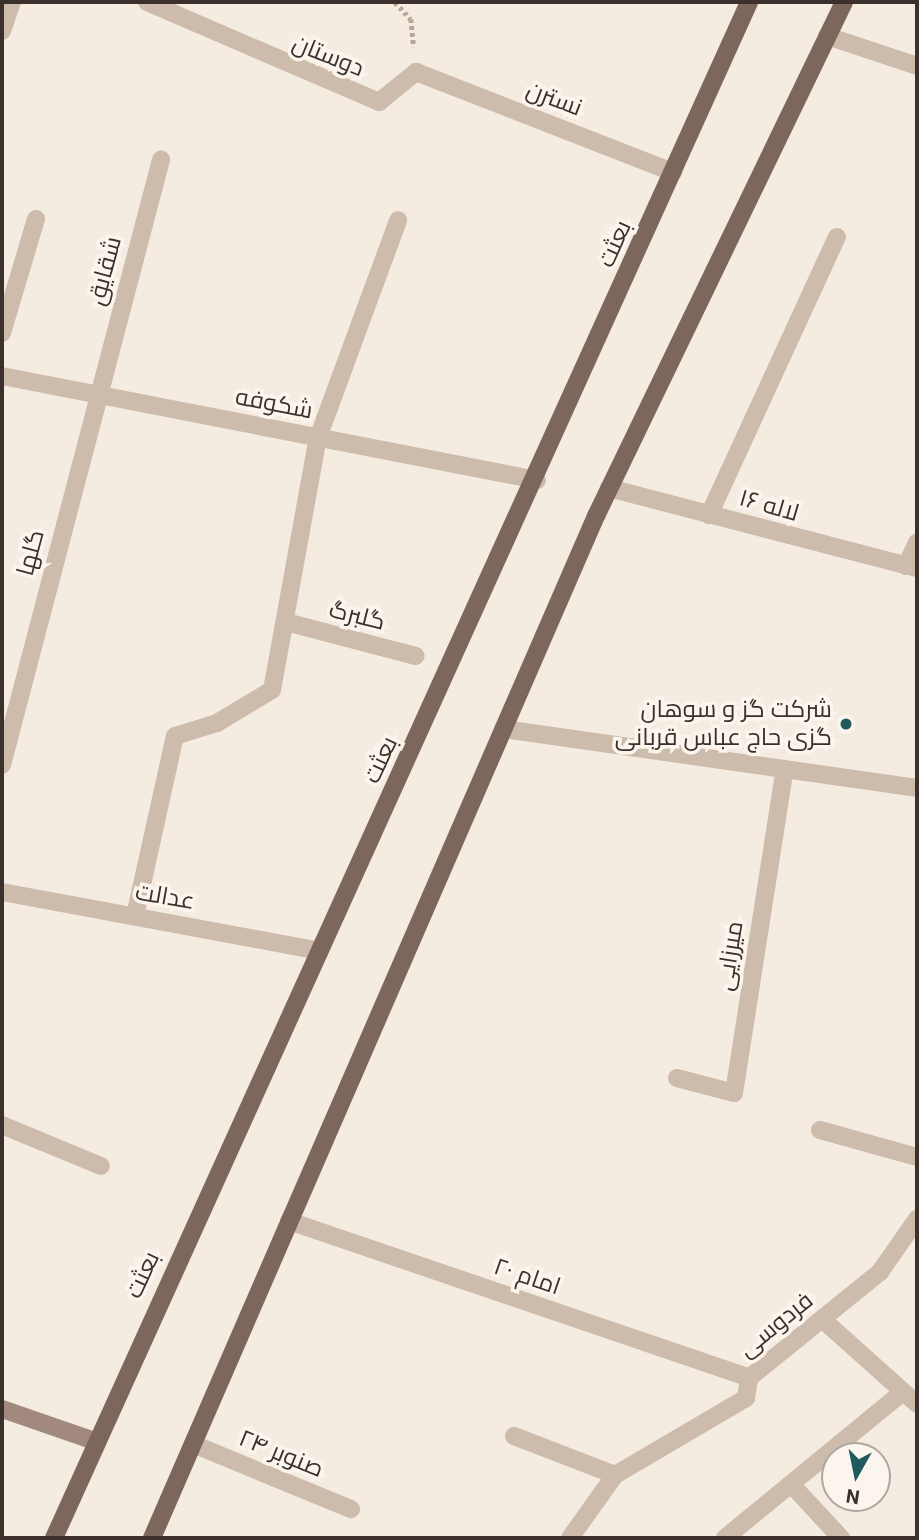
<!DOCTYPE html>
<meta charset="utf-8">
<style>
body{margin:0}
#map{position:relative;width:919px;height:1540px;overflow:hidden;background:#f4ebe1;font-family:Roboto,Cairo,sans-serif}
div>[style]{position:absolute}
.path>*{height:4.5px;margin-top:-2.25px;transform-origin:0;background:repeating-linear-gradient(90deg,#b9a596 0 3.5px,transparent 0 7px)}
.street>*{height:18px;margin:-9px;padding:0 9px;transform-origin:9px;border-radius:9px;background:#cdbbac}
.secondary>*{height:18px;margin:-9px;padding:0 9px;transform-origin:9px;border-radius:9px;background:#a18a7d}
.primary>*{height:18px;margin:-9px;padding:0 9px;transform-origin:9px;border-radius:9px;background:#7d675c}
.dots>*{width:19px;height:19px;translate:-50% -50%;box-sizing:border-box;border:4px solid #fbf5ee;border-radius:50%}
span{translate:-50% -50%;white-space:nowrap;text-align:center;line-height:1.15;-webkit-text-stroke:7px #fbf5ee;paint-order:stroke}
.street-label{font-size:24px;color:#3b302b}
.poi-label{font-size:24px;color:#3b302b}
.right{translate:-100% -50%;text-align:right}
.frame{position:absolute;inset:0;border:4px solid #3b302b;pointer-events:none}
.north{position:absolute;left:821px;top:1442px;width:70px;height:70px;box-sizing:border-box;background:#fbf5ee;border:2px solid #aea6a0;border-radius:50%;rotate:189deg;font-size:19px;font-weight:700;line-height:28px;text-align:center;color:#3b302b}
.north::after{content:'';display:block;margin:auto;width:24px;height:32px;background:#1f5a5e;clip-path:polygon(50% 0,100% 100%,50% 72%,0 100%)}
</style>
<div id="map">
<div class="path">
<i style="left:395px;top:2px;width:23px;rotate:47deg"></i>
<i style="left:411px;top:19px;width:28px;rotate:84deg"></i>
</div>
<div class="street">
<i style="left:147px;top:2px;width:253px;rotate:23.3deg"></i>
<i style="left:379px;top:102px;width:48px;rotate:-39deg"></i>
<i style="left:416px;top:72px;width:276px;rotate:21.3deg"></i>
<i style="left:2px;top:31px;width:31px;rotate:-71deg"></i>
<i style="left:827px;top:36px;width:95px;rotate:18.4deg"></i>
<i style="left:2px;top:333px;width:119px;rotate:-73.4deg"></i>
<i style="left:2px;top:376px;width:545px;rotate:11deg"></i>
<i style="left:609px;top:488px;width:318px;rotate:14.6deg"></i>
<i style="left:709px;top:515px;width:306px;rotate:-65.3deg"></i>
<i style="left:906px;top:566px;width:26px;rotate:-65deg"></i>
<i style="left:286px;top:622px;width:134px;rotate:14.7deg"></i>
<i style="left:503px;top:729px;width:418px;rotate:8.1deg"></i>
<i style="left:2px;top:765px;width:626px;rotate:-75.28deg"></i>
<i style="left:2px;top:892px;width:323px;rotate:10.5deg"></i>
<i style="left:135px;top:916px;width:184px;rotate:-77.5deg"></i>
<i style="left:175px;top:736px;width:44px;rotate:-17.2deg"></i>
<i style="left:217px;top:723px;width:64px;rotate:-31deg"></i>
<i style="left:272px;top:690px;width:256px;rotate:-79.7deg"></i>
<i style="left:318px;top:438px;width:232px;rotate:-69.8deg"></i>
<i style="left:677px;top:1078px;width:59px;rotate:14.7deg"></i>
<i style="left:734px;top:1093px;width:328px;rotate:-81.1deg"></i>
<i style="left:2px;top:1125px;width:107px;rotate:22.5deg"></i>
<i style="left:820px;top:1130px;width:101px;rotate:15.6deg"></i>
<i style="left:289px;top:1221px;width:486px;rotate:18.8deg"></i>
<i style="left:822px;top:1319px;width:127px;rotate:41.8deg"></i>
<i style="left:514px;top:1436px;width:108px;rotate:21.1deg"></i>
<i style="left:193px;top:1444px;width:171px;rotate:22.4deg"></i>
<i style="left:791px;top:1484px;width:74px;rotate:47.2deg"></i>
<i style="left:570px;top:1538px;width:77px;rotate:-54.5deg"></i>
<i style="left:615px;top:1475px;width:152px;rotate:-30.4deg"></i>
<i style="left:746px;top:1398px;width:20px;rotate:-81deg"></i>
<i style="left:749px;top:1378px;width:169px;rotate:-39deg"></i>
<i style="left:880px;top:1272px;width:65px;rotate:-55.1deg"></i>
<i style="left:725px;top:1538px;width:230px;rotate:-39.4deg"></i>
</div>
<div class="secondary">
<i style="left:2px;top:1409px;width:98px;rotate:19deg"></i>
</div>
<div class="primary">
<i style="left:54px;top:1538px;width:1686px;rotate:-65.65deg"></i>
<i style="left:152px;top:1538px;width:1114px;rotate:-66.52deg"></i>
<i style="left:596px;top:516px;width:571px;rotate:-64.24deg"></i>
</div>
<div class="dots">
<i style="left:846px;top:724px;background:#1f5a5e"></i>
</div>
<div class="street-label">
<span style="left:328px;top:56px;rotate:22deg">دوستان</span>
<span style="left:554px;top:99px;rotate:21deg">نسترن</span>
<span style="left:615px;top:244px;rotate:-66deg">بعثت</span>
<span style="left:105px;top:271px;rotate:-75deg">شقایق</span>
<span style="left:274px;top:404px;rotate:11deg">شکوفه</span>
<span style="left:769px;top:506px;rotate:16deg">لاله ۱۶</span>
<span style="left:31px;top:553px;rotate:-75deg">گلها</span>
<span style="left:357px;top:616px;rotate:14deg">گلبرگ</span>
<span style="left:381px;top:760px;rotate:-65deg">بعثت</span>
<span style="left:165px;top:897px;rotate:10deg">عدالت</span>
<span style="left:730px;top:956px;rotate:-81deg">میرزایی</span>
<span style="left:143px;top:1275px;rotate:-65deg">بعثت</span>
<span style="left:527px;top:1277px;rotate:19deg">امام ۲۰</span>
<span style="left:776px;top:1325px;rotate:-39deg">فردوسی</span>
<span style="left:281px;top:1454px;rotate:22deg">صنوبر ۲۴</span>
</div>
<div class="poi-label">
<span class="right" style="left:832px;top:724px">شرکت گز و سوهان<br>گزی حاج عباس قربانی</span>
</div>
<div class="frame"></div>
<div class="north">N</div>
</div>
